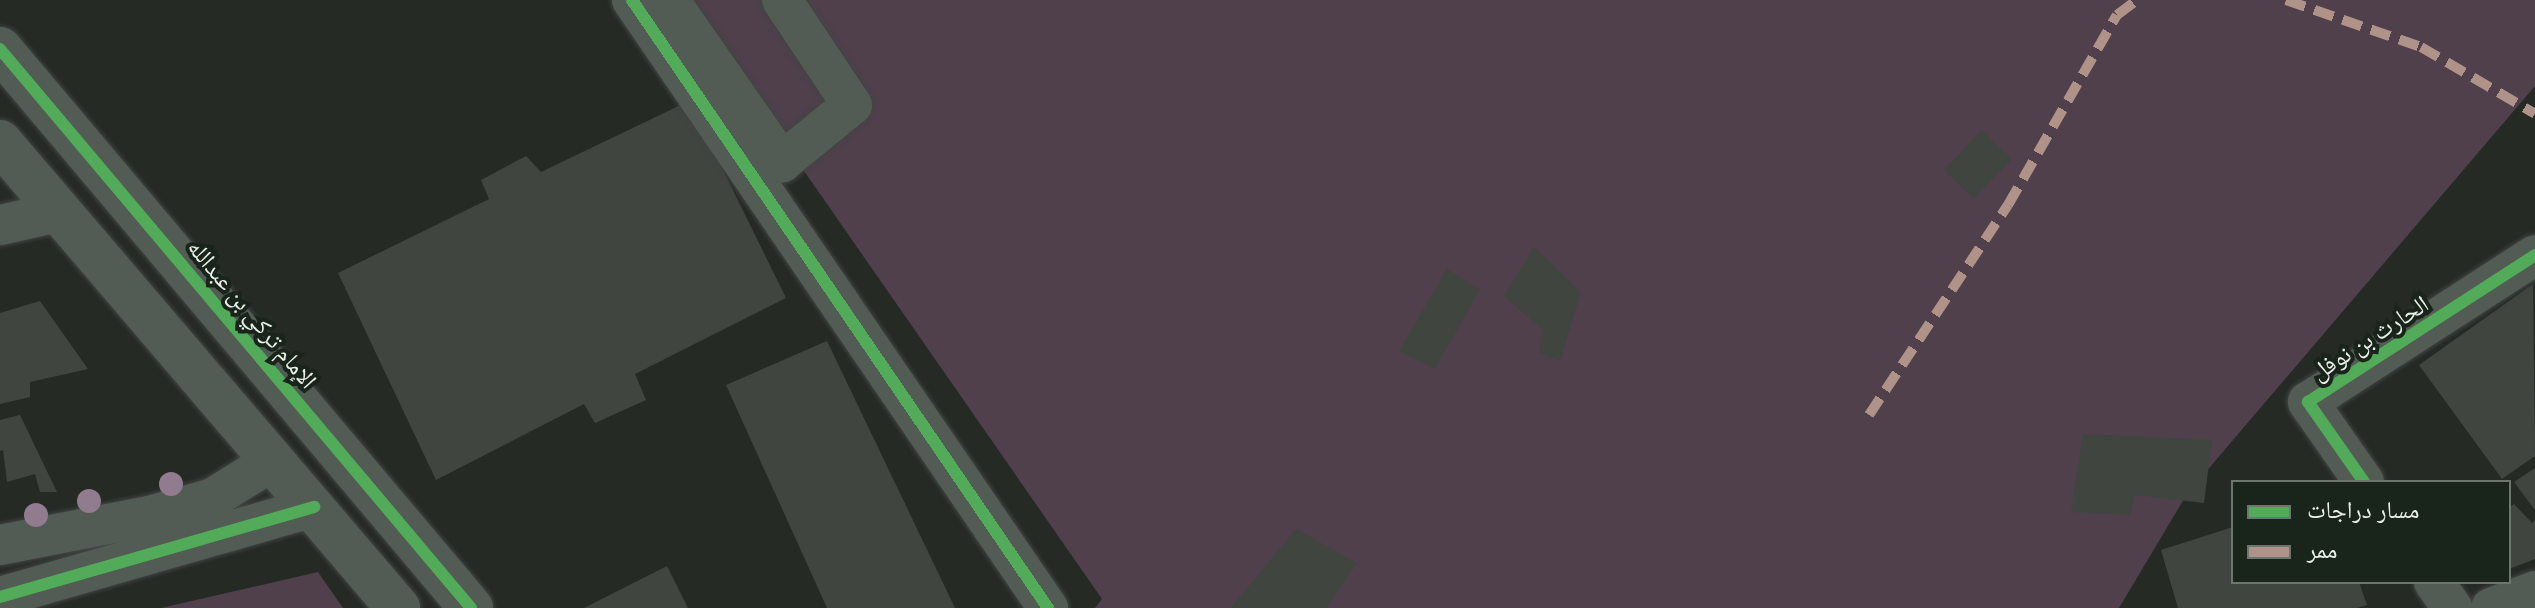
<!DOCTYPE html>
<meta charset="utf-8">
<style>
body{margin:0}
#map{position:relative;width:2535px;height:608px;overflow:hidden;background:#252a25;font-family:"Exo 2","Noto Naskh Arabic",sans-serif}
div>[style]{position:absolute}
.green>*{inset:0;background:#4f404c}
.building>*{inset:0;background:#404540}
.roads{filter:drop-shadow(0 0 2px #414541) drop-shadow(0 0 2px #414541)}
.minor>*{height:40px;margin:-20px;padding:0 20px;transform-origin:20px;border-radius:20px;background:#525b54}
.tertiary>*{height:44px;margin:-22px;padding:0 22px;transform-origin:22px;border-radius:22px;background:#525b54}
.quiet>*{height:10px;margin-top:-5px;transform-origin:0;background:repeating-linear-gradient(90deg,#af9288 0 20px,transparent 0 30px)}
.cycleway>*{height:12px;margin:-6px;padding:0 6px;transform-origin:6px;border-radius:6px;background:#51ab58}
.trees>*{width:24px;height:24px;margin:-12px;border-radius:50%;background:#917b8f}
span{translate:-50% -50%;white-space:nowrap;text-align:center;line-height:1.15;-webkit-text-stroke:8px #19241a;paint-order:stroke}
.street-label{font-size:24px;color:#e8f0e9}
.legend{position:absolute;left:2231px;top:480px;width:280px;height:104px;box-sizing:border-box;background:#19241a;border:2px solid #6c766d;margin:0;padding:10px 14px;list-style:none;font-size:24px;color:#e8f0e9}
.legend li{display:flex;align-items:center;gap:16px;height:40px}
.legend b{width:40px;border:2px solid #6c766d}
</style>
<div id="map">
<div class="green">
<i style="clip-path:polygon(685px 0,2535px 0,2535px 86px,2187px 494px,2119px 608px,1095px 608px,1102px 599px)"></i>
<i style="clip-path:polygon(318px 572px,343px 608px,161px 608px)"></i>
</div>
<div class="building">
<i style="clip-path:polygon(689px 101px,786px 298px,635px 374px,646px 400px,595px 423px,584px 404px,436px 480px,338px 273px,489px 199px,481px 180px,526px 156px,541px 172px)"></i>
<i style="clip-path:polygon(1982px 130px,2012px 159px,1974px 199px,1944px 170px)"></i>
<i style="clip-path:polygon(1534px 247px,1581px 292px,1560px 361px,1539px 353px,1543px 330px,1504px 296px)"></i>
<i style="clip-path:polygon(1447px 269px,1480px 290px,1435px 369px,1399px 351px)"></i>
<i style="clip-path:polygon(2533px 284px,2535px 456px,2502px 479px,2419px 365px)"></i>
<i style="clip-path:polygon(40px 301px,88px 369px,30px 382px,30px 397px,0 404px,0 313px)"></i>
<i style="clip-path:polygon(827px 341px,955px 608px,827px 608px,726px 385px)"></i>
<i style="clip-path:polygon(20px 415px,57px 492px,40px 492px,35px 474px,7px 482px,3px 450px,0 451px,0 420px)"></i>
<i style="clip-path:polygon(2083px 434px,2212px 440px,2204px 503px,2135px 495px,2130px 515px,2071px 512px)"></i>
<i style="clip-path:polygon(2535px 468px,2535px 510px,2514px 482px)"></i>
<i style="clip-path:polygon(2514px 504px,2532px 523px,2535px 520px,2535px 559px,2509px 569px,2509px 508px)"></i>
<i style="clip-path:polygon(2233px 527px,2233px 582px,2359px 582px,2367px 605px,2357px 608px,2178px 608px,2161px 550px)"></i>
<i style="clip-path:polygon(1296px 529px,1357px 563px,1326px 608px,1231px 608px)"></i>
<i style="clip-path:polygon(667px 566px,688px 608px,584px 608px)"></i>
</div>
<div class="roads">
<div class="minor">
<i style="left:632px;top:0;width:737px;rotate:55.62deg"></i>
<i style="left:669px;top:0;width:198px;rotate:55.1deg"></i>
<i style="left:782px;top:162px;width:90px;rotate:-39.2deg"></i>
<i style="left:852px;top:105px;width:126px;rotate:-123.7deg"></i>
<i style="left:0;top:225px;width:59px;rotate:-12.6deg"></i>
<i style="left:2364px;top:482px;width:98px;rotate:-125deg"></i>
<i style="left:2308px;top:402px;width:270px;rotate:-32.9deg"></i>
<i style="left:0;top:545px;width:152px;rotate:-11deg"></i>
<i style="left:149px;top:516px;width:66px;rotate:-15.7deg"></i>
<i style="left:213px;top:498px;width:72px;rotate:-31.9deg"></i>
<i style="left:2434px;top:582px;width:32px;rotate:55deg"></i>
<i style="left:0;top:597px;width:327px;rotate:-16deg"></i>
<i style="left:2491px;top:608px;width:47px;rotate:-21.1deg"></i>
</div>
<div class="tertiary">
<i style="left:0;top:49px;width:731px;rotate:49.88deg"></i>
<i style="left:0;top:142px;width:613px;rotate:49.5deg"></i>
</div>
</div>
<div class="quiet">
<i style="left:2286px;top:0;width:143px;rotate:19.2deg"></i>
<i style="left:2421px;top:47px;width:132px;rotate:30.4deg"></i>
<i style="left:1869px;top:415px;width:252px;rotate:-56.5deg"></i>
<i style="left:2008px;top:205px;width:219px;rotate:-60.2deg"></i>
<i style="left:2117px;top:15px;width:25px;rotate:-37deg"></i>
</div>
<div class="cycleway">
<i style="left:632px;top:0;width:737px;rotate:55.62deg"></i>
<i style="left:0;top:49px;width:731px;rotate:49.88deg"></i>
<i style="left:2364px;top:482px;width:98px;rotate:-125deg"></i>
<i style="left:2308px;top:402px;width:270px;rotate:-32.9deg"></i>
<i style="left:0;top:597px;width:327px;rotate:-16deg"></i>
</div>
<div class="trees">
<i style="left:171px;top:484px"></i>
<i style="left:89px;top:501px"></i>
<i style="left:36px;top:515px"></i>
</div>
<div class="street-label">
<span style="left:253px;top:313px;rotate:50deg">الإمام تركي بن عبدالله</span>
<span style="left:2369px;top:337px;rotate:-33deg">الحارث بن نوفل</span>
</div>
<ul class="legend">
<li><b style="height:10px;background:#51ab58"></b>مسار دراجات</li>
<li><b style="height:10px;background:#af9288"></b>ممر</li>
</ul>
</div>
